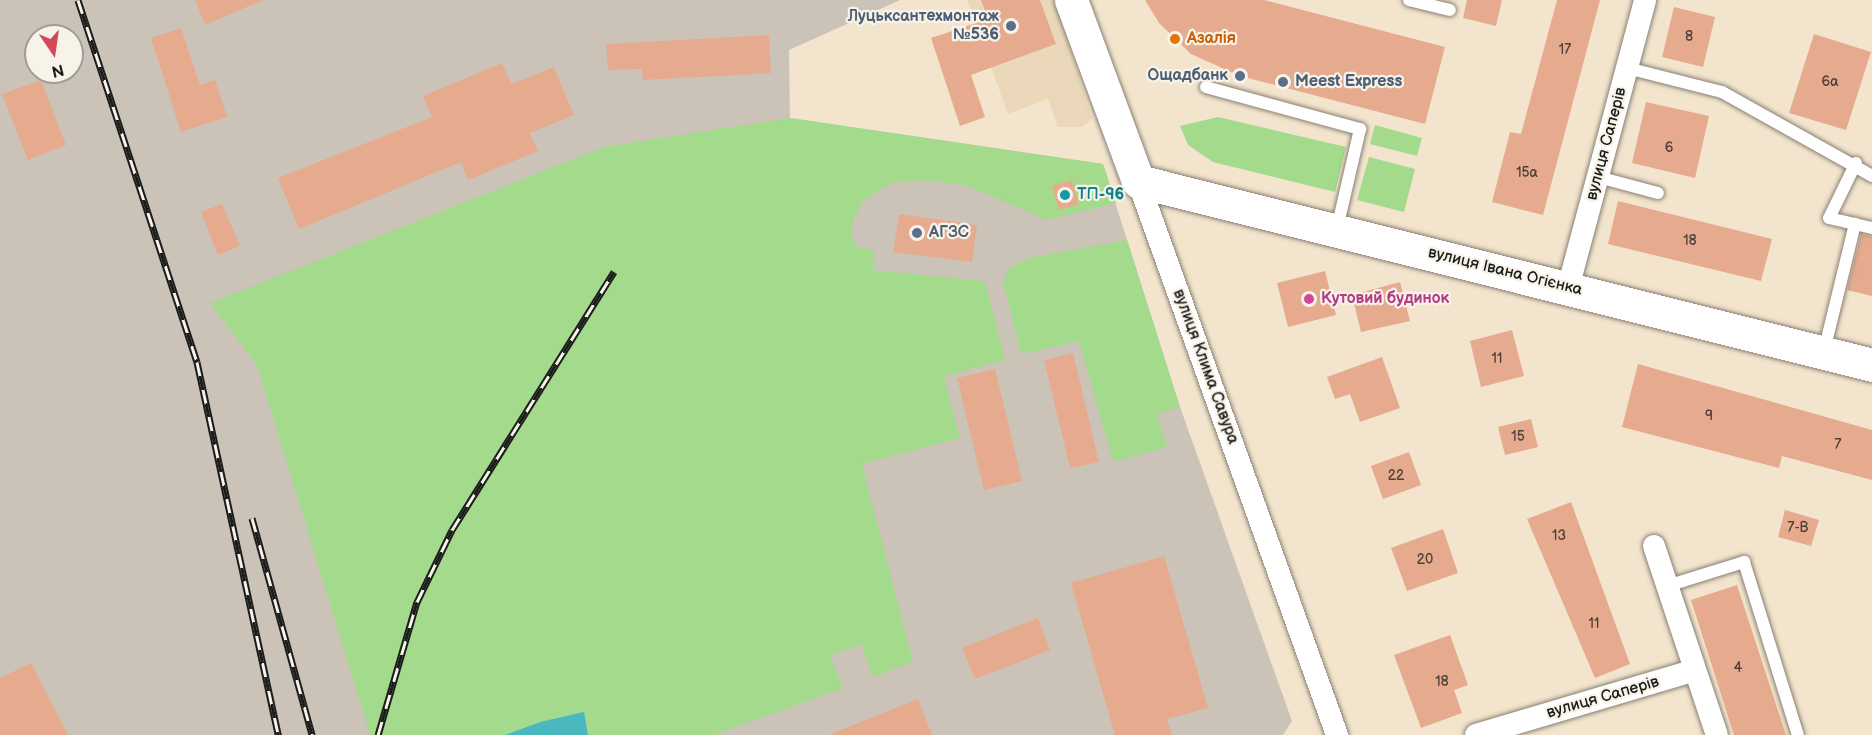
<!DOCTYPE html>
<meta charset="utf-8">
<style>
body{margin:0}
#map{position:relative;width:1872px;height:735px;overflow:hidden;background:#f3e4cd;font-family:"Balsamiq Sans",sans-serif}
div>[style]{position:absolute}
.built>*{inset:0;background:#ebd8ba}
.industrial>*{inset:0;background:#cbc3b8}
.green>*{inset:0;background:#a3da8c}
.water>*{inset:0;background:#4ab9bf}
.building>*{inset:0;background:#e6ab8e}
.roads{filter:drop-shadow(0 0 2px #888074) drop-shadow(0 0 2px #888074)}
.lane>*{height:12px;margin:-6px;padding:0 6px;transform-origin:6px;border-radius:6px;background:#fff}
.street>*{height:22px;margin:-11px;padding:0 11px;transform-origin:11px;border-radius:11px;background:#fff}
.secondary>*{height:33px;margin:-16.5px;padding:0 16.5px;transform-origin:16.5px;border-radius:16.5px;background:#fff}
.rail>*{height:7px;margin-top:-3.5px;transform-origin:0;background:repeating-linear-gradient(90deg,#f7f3e8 0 14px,#1c1c1c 0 28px);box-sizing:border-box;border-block:2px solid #1c1c1c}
.dots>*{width:16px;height:16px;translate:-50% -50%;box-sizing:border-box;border:3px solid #f7f3e8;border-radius:50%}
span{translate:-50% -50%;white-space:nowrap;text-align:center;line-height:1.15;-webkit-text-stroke:4.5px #f7f3e8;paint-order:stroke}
.number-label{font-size:14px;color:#4e4038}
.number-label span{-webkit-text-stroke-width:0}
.service-label{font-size:16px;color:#4e5e75;font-weight:700}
.right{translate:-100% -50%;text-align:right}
.left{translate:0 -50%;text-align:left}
.food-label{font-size:16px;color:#c56008;font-weight:700}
.street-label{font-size:16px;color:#1c1c1c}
.culture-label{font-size:16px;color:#0d838f;font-weight:700}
.hotel-label{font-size:16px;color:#b23c85;font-weight:700}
.north{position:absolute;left:24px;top:24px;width:60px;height:60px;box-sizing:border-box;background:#f7f3e8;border:2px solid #9f9d96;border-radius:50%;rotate:167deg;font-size:16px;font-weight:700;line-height:24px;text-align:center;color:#1c1c1c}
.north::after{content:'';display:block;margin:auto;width:21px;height:27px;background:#d1495b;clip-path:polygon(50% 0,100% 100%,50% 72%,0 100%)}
</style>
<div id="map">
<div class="built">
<i style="clip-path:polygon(967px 0,1055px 0,1092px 119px,1082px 127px,1058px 127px,1048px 99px,1008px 114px)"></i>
</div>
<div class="industrial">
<i style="clip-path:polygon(evenodd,0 0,900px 0,789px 50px,790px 118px,1103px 164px,1180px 407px,1292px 721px,1283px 735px,0 735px,0 0,36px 36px,72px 36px,72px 72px,36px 72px,36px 36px)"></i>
</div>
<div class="green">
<i style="clip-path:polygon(1218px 117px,1346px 147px,1335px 192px,1213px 162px,1188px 145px,1180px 126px)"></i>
<i style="clip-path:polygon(790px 118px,1103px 164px,1116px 203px,1046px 220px,969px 186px,926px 180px,890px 183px,863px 202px,854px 218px,851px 238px,859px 248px,874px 250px,873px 270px,985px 281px,1005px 360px,944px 376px,960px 438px,862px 464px,913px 662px,873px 677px,861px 644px,830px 656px,843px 688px,714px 735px,588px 735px,583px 712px,505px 735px,370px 735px,257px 365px,210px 303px,604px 147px)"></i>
<i style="clip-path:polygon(1375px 125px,1422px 138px,1417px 156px,1370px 144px)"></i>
<i style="clip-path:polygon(1369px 157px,1415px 169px,1404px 212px,1357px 200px)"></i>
<i style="clip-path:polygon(1127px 240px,1180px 407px,1157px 414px,1167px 447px,1113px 462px,1079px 341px,1021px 354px,1003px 281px,1009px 268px,1029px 258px)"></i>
</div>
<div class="water">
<i style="clip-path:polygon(584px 712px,588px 735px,505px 735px,540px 722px)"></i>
</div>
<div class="building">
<i style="clip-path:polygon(195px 0,263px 0,205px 25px)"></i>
<i style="clip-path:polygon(981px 0,1040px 0,1056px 44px,971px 75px,985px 117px,960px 126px,931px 38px,988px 19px)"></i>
<i style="clip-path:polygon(1145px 0,1264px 0,1445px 47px,1425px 124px,1240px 76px,1191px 54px,1159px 23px)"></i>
<i style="clip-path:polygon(1467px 0,1502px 0,1496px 26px,1463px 18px)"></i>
<i style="clip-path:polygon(1557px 0,1600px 0,1543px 215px,1492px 202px,1510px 132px,1521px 134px)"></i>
<i style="clip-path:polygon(1674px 7px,1715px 17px,1703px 67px,1662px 57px)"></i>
<i style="clip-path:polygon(181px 28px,200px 85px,215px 80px,227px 117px,181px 132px,151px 38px)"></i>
<i style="clip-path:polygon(1814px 34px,1871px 52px,1846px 130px,1789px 113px)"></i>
<i style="clip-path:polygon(769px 35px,771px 73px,643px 80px,642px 69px,608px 70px,606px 44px)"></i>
<i style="clip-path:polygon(502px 63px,511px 84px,554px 67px,574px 115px,530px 133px,538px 151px,468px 180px,461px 162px,299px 229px,278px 178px,432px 117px,423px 96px)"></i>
<i style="clip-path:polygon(41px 80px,66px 145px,28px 160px,2px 94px)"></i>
<i style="clip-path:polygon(1646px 102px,1709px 116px,1695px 178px,1632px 163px)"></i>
<i style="clip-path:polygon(1072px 180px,1079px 204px,1059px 210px,1052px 186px)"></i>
<i style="clip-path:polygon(1618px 201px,1772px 239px,1761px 281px,1608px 244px)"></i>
<i style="clip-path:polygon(222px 204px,240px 246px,218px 255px,201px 212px)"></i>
<i style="clip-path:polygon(899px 214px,977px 225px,972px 262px,893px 252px)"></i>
<i style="clip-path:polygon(1861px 234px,1872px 236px,1872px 296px,1847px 290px)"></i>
<i style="clip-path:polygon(1325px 271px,1336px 315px,1288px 327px,1277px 283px)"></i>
<i style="clip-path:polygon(1400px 282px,1410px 321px,1361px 332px,1352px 295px)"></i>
<i style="clip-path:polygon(1512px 330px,1524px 376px,1481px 387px,1470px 341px)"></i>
<i style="clip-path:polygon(1073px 353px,1099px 462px,1070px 468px,1044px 360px)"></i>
<i style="clip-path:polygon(1382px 357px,1400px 408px,1360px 422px,1350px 394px,1335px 399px,1327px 377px)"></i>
<i style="clip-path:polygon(1638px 364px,1872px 430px,1872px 480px,1782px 456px,1779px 468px,1622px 427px)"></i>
<i style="clip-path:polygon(995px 369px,1022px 481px,984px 490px,957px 378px)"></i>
<i style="clip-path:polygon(1531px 419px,1538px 447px,1505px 455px,1498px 427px)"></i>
<i style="clip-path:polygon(1409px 452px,1421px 485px,1383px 499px,1371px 466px)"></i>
<i style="clip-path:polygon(1571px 502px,1630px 664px,1595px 678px,1527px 519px)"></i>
<i style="clip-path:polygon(1785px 510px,1819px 520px,1811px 546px,1778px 537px)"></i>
<i style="clip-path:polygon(1443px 529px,1458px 573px,1407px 591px,1391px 548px)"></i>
<i style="clip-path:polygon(1164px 556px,1208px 708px,1167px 719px,1172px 735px,1115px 735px,1071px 583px)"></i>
<i style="clip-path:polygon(1737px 585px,1786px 735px,1734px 735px,1691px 600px)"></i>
<i style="clip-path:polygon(1038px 618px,1050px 650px,975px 679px,962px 648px)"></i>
<i style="clip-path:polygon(1450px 635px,1468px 685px,1454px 690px,1462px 713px,1421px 728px,1394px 655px)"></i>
<i style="clip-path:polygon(31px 663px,68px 735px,0 735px,0 678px)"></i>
<i style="clip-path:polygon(918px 699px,932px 735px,831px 735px,831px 734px)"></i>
</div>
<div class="roads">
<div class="lane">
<i style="left:1409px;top:0;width:42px;rotate:13.7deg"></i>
<i style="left:1627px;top:68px;width:98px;rotate:14.2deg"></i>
<i style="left:1722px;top:92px;width:172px;rotate:29.2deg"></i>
<i style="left:1206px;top:87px;width:160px;rotate:15.3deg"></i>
<i style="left:1360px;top:129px;width:103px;rotate:103deg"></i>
<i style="left:1856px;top:163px;width:61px;rotate:116.1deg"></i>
<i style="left:1829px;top:218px;width:44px;rotate:13.1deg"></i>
<i style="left:1598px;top:177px;width:62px;rotate:14.9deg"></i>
<i style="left:1824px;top:351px;width:131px;rotate:-76.3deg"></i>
<i style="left:1667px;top:586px;width:81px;rotate:-17.3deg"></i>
<i style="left:1744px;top:562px;width:181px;rotate:72.7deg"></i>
</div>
<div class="street">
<i style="left:1138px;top:181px;width:589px;rotate:70.24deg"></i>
<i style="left:1568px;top:288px;width:298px;rotate:-75deg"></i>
<i style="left:1654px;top:546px;width:199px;rotate:71.6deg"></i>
<i style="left:1476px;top:735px;width:228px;rotate:-16.5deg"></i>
</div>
<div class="secondary">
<i style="left:1071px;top:0;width:193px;rotate:69.7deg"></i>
<i style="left:1138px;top:181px;width:757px;rotate:14.07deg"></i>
</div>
</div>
<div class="rail">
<i style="left:78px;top:0;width:381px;rotate:71.8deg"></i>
<i style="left:197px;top:362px;width:382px;rotate:77.7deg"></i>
<i style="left:252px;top:518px;width:225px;rotate:74.5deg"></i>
<i style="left:378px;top:735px;width:139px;rotate:-73.7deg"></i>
<i style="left:417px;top:602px;width:80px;rotate:-64.1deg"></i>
<i style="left:452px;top:530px;width:305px;rotate:-57.9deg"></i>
</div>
<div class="dots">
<i style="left:1011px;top:26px;background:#5c6f8a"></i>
<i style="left:1175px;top:39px;background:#e8710a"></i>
<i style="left:1240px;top:76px;background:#5c6f8a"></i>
<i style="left:1283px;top:82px;background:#5c6f8a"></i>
<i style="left:1065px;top:195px;background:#0f9aa8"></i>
<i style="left:917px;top:233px;background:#5c6f8a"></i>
<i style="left:1309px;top:299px;background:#d1479c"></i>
</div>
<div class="number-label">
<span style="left:1689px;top:37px">8</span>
<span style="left:1565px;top:50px">17</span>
<span style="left:1830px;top:82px">6а</span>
<span style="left:1669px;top:148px">6</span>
<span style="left:1527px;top:173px">15а</span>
<span style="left:1690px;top:241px">18</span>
<span style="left:1497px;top:359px">11</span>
<span style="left:1709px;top:416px">9</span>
<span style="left:1518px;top:437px">15</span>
<span style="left:1838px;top:445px">7</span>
<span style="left:1396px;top:476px">22</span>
<span style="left:1798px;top:528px">7-В</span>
<span style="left:1559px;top:536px">13</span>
<span style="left:1425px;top:560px">20</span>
<span style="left:1594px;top:624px">11</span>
<span style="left:1738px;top:668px">4</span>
<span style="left:1442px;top:682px">18</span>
</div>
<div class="service-label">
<span class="right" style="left:999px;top:26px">Луцьксантехмонтаж<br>№536</span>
<span class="right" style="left:1228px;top:76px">Ощадбанк</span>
<span class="left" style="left:1295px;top:82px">Meest Express</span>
<span class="left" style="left:929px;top:233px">АГЗС</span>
</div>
<div class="food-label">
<span class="left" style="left:1187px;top:39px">Азалія</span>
</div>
<div class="street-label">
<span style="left:1607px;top:144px;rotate:-75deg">вулиця Саперів</span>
<span style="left:1505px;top:272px;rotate:14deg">вулиця Івана Огієнка</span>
<span style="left:1205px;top:367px;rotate:70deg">вулиця Клима Савура</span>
<span style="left:1603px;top:698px;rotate:-16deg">вулиця Саперів</span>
</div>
<div class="culture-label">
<span class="left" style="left:1077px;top:195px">ТП-96</span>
</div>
<div class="hotel-label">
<span class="left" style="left:1321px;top:299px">Кутовий будинок</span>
</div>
<div class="north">N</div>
</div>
